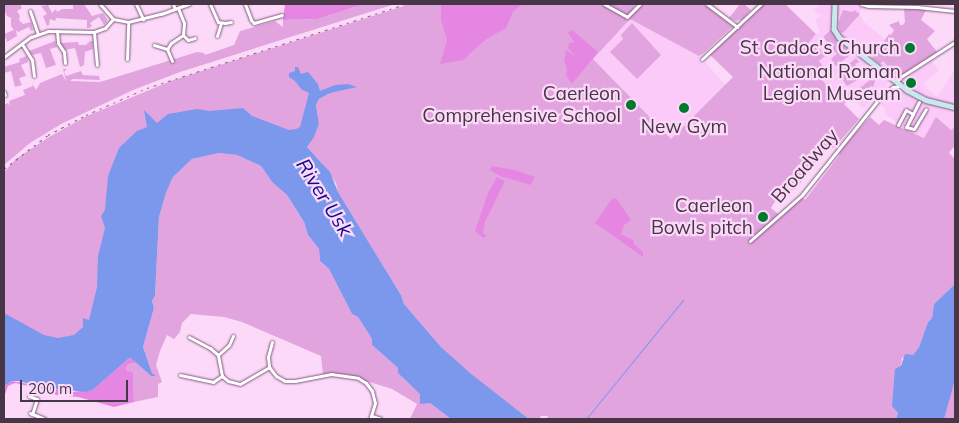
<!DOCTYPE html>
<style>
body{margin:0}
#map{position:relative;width:959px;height:423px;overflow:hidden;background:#fcd9f9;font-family:Mulish,sans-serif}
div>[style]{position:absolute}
.built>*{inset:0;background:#fbcaf8}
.green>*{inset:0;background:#e2a4df}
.forest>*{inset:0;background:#e587e2}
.water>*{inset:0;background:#7b98ed}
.stream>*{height:1px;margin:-0.5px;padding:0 0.5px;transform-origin:0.5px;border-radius:0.5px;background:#7b98ed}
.roads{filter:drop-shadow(0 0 1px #7f597d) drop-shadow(0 0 1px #7f597d)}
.minor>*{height:3px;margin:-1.5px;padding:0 1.5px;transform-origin:1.5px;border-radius:1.5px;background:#fff}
.secondary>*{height:4.5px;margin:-2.25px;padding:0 2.25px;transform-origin:2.25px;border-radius:2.25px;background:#c6e9ee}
.rail>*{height:1px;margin-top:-0.5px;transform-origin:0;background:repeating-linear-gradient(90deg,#80697f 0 2.5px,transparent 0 7.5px)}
.dots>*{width:14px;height:14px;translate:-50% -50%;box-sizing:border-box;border:2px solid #fcd9f9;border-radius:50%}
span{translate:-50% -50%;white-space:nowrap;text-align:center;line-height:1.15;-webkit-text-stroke:4.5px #fcd9f9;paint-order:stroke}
.poi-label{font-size:19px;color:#473646}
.right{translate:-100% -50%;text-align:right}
.street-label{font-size:19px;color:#473646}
.water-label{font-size:20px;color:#110b8c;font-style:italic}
.frame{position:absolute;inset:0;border:5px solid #473646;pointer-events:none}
.scale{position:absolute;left:20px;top:380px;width:108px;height:22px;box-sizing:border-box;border:2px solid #473646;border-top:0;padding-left:6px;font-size:15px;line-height:18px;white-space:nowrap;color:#473646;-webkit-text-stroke:4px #fcd9f9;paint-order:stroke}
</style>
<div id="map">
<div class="built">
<i style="clip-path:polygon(821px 4px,862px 4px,860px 15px,863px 21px,885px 39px,872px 58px,883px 61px,898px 77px,908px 73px,911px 75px,931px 60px,939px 71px,925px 82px,924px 86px,937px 97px,955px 69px,955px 135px,936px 117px,924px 138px,895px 124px,896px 122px,884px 113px,886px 110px,878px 101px,894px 84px,889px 79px,885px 90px,863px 108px,850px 98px,844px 105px,768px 87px,816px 34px,820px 32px,815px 20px,822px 15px,819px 15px,814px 9px)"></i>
<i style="clip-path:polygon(630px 18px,699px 56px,726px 85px,671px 139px,548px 155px,593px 59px)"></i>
</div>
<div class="green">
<i style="clip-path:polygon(4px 4px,20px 4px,22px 8px,17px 11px,20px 16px,19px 20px,23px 24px,31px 22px,33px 30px,31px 31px,29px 27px,18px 32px,16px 30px,17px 36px,7px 42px,4px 34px,14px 30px,11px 26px,11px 18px,7px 16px,4px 9px)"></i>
<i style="clip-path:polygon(73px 4px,84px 4px,92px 16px,103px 13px,107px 19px,107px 22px,104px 25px,99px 17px,90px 23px,92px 26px,89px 28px,87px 28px,87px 20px,56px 18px,55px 21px,50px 19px,49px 25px,47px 26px,43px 16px,47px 14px,41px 6px,48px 5px,52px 13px,56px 9px,57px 12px,62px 9px,73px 9px)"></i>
<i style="clip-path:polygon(364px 4px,395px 4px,180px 72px,133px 90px,61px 124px,30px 143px,4px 165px,4px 105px,8px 103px,10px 106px,9px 101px,25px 95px,23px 90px,33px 86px,32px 83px,36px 90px,40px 83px,62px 74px,66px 81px,63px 69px,67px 69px,64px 72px,66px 76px,81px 71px,83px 75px,99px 76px,100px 80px,73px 79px,70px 81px,100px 82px,197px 52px,204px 53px,205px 55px,234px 45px,240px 31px,275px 21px,283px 27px,283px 20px,318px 19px)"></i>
<i style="clip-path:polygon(410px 4px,636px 4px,629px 15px,641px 4px,704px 4px,733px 26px,704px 53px,699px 56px,630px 19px,593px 59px,671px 139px,733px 77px,709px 54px,763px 4px,785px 4px,816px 34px,806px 46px,811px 51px,817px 46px,825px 56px,819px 61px,823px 66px,816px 73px,840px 101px,850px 90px,854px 93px,878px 73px,873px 87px,871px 86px,861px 93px,859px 91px,855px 94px,854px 101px,850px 98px,844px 104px,859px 119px,834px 148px,827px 147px,796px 189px,787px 192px,784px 191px,774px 203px,771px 208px,782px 217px,800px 196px,805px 200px,839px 156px,840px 150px,870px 117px,879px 125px,884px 120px,924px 138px,936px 117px,951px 130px,955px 127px,955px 145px,949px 153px,955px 159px,955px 284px,934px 304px,932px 318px,928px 322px,919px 347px,913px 355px,902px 358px,901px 366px,896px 373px,894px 395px,894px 404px,898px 413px,896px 419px,547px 419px,548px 416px,541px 416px,539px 419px,529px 419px,470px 374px,441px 347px,404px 304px,401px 295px,338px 192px,336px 183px,323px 164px,307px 147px,316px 132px,319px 124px,316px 105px,319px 99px,330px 93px,356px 87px,318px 96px,306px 136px,197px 122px,95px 343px,4px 338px,4px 172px,16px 159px,49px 137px,87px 116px,171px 81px)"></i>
<i style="clip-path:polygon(740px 4px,744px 4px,751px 10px,743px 19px,736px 21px,729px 18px)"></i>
<i style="clip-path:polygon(911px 7px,926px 10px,921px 20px,935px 31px,927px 39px,937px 52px,898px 78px,883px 61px,880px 64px,872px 58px,889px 34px,891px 35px,894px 30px,889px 25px,899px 21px,900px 25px,903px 25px,905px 22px,904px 8px)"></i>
<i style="clip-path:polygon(843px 10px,853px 12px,854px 10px,860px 14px,843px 33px,840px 32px,838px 23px)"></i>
<i style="clip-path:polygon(632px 23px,661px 55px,637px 79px,610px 52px,623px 39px,621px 35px)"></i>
<i style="clip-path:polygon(831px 30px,836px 38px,854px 52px,836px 66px,831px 59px,837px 54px,823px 37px)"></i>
<i style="clip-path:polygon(55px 41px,57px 47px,50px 49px,56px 65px,46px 68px,41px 53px,32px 55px,29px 51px)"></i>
<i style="clip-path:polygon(90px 41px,93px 41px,93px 49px,85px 52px,84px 65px,80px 67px,75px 48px,64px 50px,60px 43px,78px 42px,79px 45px,86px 45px)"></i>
<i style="clip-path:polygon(27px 56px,28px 62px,21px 65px,26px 76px,19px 78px,22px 85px,15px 87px,11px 71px,4px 73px,4px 67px,20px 62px,19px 59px)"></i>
<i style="clip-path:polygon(856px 58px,859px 62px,855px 64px,857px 68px,853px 72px,859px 79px,847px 86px,838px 74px)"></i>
<i style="clip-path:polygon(219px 153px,237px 155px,261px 166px,272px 182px,287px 195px,304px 222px,308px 235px,319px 249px,320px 261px,329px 269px,352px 314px,358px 317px,372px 339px,372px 345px,398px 368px,402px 377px,421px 394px,422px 403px,430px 403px,451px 419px,410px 419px,417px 404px,392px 389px,344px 374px,323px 375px,321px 356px,242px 322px,224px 317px,191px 314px,182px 323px,180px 332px,174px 339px,167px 335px,160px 351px,156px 365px,162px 382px,158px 384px,158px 397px,134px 402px,133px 372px,126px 370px,126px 367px,129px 364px,137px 363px,151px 376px,155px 376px,152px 373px,143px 347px,154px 308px,152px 301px,155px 296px,159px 217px,166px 193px,173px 177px,192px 159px)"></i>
<i style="clip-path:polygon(955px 380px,955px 419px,944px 419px,947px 406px)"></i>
</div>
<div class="forest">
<i style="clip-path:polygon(285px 4px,364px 4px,318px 19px,283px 20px)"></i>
<i style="clip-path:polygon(446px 4px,522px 4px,513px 12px,506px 28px,486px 39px,463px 60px,440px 64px,447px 40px,441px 20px,441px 5px)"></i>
<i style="clip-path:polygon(572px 30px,598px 52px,572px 84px,566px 75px,567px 69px,564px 61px,566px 50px,575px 56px,568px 48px,569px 43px,574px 42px,568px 33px)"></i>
<i style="clip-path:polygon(492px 166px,515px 170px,535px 177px,531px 185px,500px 176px,490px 170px)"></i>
<i style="clip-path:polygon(497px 177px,505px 181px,485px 222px,483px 233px,487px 236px,483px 238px,475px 231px,488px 193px)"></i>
<i style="clip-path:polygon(616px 198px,631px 220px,624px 225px,621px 234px,633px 240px,634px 244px,643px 252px,643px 257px,595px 223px,611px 200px)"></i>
<i style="clip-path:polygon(132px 358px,137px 363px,129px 364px,126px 367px,126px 370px,133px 372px,134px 402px,114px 407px,78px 397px,56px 395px,46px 390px,15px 383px,8px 386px,4px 397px,4px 386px,12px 381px,73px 392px,94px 389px,128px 359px)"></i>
</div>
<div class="water">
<i style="clip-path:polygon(295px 67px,298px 67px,301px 74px,308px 72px,318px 84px,320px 91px,335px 85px,348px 84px,357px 87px,330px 93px,319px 99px,316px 105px,319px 124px,314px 137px,307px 147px,330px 172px,338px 192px,401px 295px,404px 304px,441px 347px,470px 373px,529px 419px,451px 419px,430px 403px,420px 404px,420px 394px,398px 373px,398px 368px,372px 345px,372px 339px,358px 317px,352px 314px,329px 269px,320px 261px,319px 249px,308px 235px,304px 222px,287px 195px,272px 182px,261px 166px,237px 155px,219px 153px,192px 159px,173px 177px,166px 193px,159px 217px,155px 296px,152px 301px,154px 308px,143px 347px,152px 373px,156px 376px,151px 376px,131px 358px,128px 359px,94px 389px,86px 392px,48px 388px,18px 381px,12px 381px,4px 386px,4px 313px,44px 335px,58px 338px,74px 335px,83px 327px,83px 318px,89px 320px,97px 287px,98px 256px,105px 228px,101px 216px,105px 210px,108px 176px,119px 148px,137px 131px,147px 127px,144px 110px,157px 123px,168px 114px,197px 109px,209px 111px,243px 108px,252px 116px,289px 130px,296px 129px,300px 127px,309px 93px,301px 89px,295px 81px,289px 77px,289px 73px,295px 71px)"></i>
<i style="clip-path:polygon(955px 284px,955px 380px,944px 419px,896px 419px,898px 413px,892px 406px,895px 369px,901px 366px,905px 354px,913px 355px,919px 347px,928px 322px,932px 318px,934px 304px)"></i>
</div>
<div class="stream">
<i style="left:586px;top:419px;width:154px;rotate:-50.8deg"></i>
</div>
<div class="roads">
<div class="minor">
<i style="left:100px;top:4px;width:20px;rotate:49deg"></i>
<i style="left:113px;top:19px;width:15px;rotate:11deg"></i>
<i style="left:128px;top:22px;width:34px;rotate:-14deg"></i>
<i style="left:161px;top:14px;width:30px;rotate:-20deg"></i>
<i style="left:136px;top:4px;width:17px;rotate:65deg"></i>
<i style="left:173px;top:4px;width:5px;rotate:68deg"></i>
<i style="left:210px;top:4px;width:20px;rotate:66deg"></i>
<i style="left:218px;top:22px;width:7px;rotate:8deg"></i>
<i style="left:225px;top:23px;width:6px;rotate:-9deg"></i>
<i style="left:245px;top:4px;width:17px;rotate:69deg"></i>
<i style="left:251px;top:20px;width:4px;rotate:45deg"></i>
<i style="left:254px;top:23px;width:29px;rotate:-16deg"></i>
<i style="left:604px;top:4px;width:26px;rotate:29deg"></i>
<i style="left:627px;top:17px;width:18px;rotate:-45deg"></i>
<i style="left:707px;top:4px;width:38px;rotate:37deg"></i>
<i style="left:861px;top:4px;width:7px;rotate:16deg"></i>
<i style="left:868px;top:6px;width:49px;rotate:1.2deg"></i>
<i style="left:917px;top:7px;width:38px;rotate:6deg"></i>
<i style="left:30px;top:11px;width:24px;rotate:71deg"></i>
<i style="left:57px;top:31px;width:12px;rotate:85deg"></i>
<i style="left:58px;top:43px;width:11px;rotate:56deg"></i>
<i style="left:64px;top:52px;width:11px;rotate:85deg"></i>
<i style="left:94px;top:32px;width:33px;rotate:85deg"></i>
<i style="left:183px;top:35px;width:7px;rotate:45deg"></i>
<i style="left:188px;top:40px;width:7px;rotate:-16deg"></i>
<i style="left:217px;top:36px;width:14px;rotate:-73deg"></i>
<i style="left:22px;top:44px;width:19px;rotate:58deg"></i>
<i style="left:32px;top:60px;width:16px;rotate:83deg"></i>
<i style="left:154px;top:45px;width:14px;rotate:17deg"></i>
<i style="left:167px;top:49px;width:7px;rotate:-56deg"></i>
<i style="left:171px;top:43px;width:14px;rotate:-34deg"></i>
<i style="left:183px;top:35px;width:12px;rotate:-85deg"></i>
<i style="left:184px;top:23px;width:16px;rotate:-112deg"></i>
<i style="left:167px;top:49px;width:13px;rotate:67deg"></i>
<i style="left:4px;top:57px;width:34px;rotate:-37deg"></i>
<i style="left:31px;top:37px;width:18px;rotate:-19deg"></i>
<i style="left:48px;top:31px;width:46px;rotate:1.2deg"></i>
<i style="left:94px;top:32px;width:12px;rotate:-20deg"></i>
<i style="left:105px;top:28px;width:12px;rotate:-48deg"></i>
<i style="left:127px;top:59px;width:37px;rotate:-88deg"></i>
<i style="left:702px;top:59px;width:81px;rotate:-43deg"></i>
<i style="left:897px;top:83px;width:5px;rotate:-68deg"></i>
<i style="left:899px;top:78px;width:67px;rotate:-32.7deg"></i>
<i style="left:4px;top:92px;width:3px;rotate:72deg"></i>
<i style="left:919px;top:102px;width:28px;rotate:117deg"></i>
<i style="left:906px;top:127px;width:8px;rotate:14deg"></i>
<i style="left:914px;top:129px;width:23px;rotate:-59deg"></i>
<i style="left:898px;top:125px;width:17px;rotate:-62deg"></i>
<i style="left:906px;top:110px;width:8px;rotate:30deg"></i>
<i style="left:750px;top:241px;width:69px;rotate:-41.5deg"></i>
<i style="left:802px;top:195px;width:129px;rotate:-51.3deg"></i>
<i style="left:883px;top:94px;width:12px;rotate:-35deg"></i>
<i style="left:893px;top:87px;width:7px;rotate:-8deg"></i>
<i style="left:189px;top:337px;width:24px;rotate:28deg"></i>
<i style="left:210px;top:348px;width:11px;rotate:41deg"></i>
<i style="left:272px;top:342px;width:16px;rotate:105deg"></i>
<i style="left:268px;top:357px;width:10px;rotate:84deg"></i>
<i style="left:269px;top:367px;width:11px;rotate:52deg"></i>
<i style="left:276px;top:376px;width:10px;rotate:29deg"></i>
<i style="left:285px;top:381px;width:10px"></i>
<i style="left:295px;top:381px;width:37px;rotate:-11deg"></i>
<i style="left:331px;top:374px;width:27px;rotate:8deg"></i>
<i style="left:358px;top:378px;width:9px;rotate:32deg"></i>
<i style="left:366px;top:383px;width:10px;rotate:53deg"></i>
<i style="left:372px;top:391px;width:12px;rotate:76deg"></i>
<i style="left:375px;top:403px;width:17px;rotate:107deg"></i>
<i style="left:180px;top:375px;width:34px;rotate:12deg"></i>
<i style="left:213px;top:382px;width:11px;rotate:-34deg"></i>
<i style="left:222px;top:376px;width:8px;rotate:40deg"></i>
<i style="left:228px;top:381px;width:12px;rotate:14deg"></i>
<i style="left:240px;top:384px;width:34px;rotate:-30deg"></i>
<i style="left:222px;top:376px;width:21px;rotate:-101deg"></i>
<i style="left:218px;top:355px;width:15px;rotate:-42deg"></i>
<i style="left:229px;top:345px;width:10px;rotate:-66deg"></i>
<i style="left:29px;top:396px;width:9px;rotate:21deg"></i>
<i style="left:37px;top:399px;width:16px;rotate:108deg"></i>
<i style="left:30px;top:413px;width:16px;rotate:22deg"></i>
<i style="left:372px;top:416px;width:9px;rotate:18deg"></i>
</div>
<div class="secondary">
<i style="left:835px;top:4px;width:25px;rotate:92deg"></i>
<i style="left:834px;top:29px;width:9px;rotate:58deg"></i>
<i style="left:839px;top:37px;width:86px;rotate:37.9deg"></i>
<i style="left:907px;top:90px;width:21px;rotate:28deg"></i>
<i style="left:926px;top:100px;width:30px;rotate:14deg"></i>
</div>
</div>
<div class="rail">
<i style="left:4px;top:169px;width:56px;rotate:-37.7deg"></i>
<i style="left:48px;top:135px;width:43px;rotate:-27.8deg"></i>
<i style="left:86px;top:115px;width:67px;rotate:-23.9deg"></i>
<i style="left:147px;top:88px;width:272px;rotate:-18deg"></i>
</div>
<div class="dots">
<i style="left:910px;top:48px;background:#00792f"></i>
<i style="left:911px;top:83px;background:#00792f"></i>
<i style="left:631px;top:105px;background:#00792f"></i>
<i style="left:684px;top:108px;background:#00792f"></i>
<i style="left:763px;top:217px;background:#00792f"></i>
</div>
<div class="poi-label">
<span class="right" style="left:900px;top:48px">St Cadoc's Church</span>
<span class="right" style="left:901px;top:83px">National Roman<br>Legion Museum</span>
<span class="right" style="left:621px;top:105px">Caerleon<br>Comprehensive School</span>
<span style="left:684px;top:127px">New Gym</span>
<span class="right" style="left:753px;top:217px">Caerleon<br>Bowls pitch</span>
</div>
<div class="street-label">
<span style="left:805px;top:166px;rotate:-49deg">Broadway</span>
</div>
<div class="water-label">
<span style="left:325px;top:197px;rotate:58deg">River Usk</span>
</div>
<div class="frame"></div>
<div class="scale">200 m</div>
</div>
